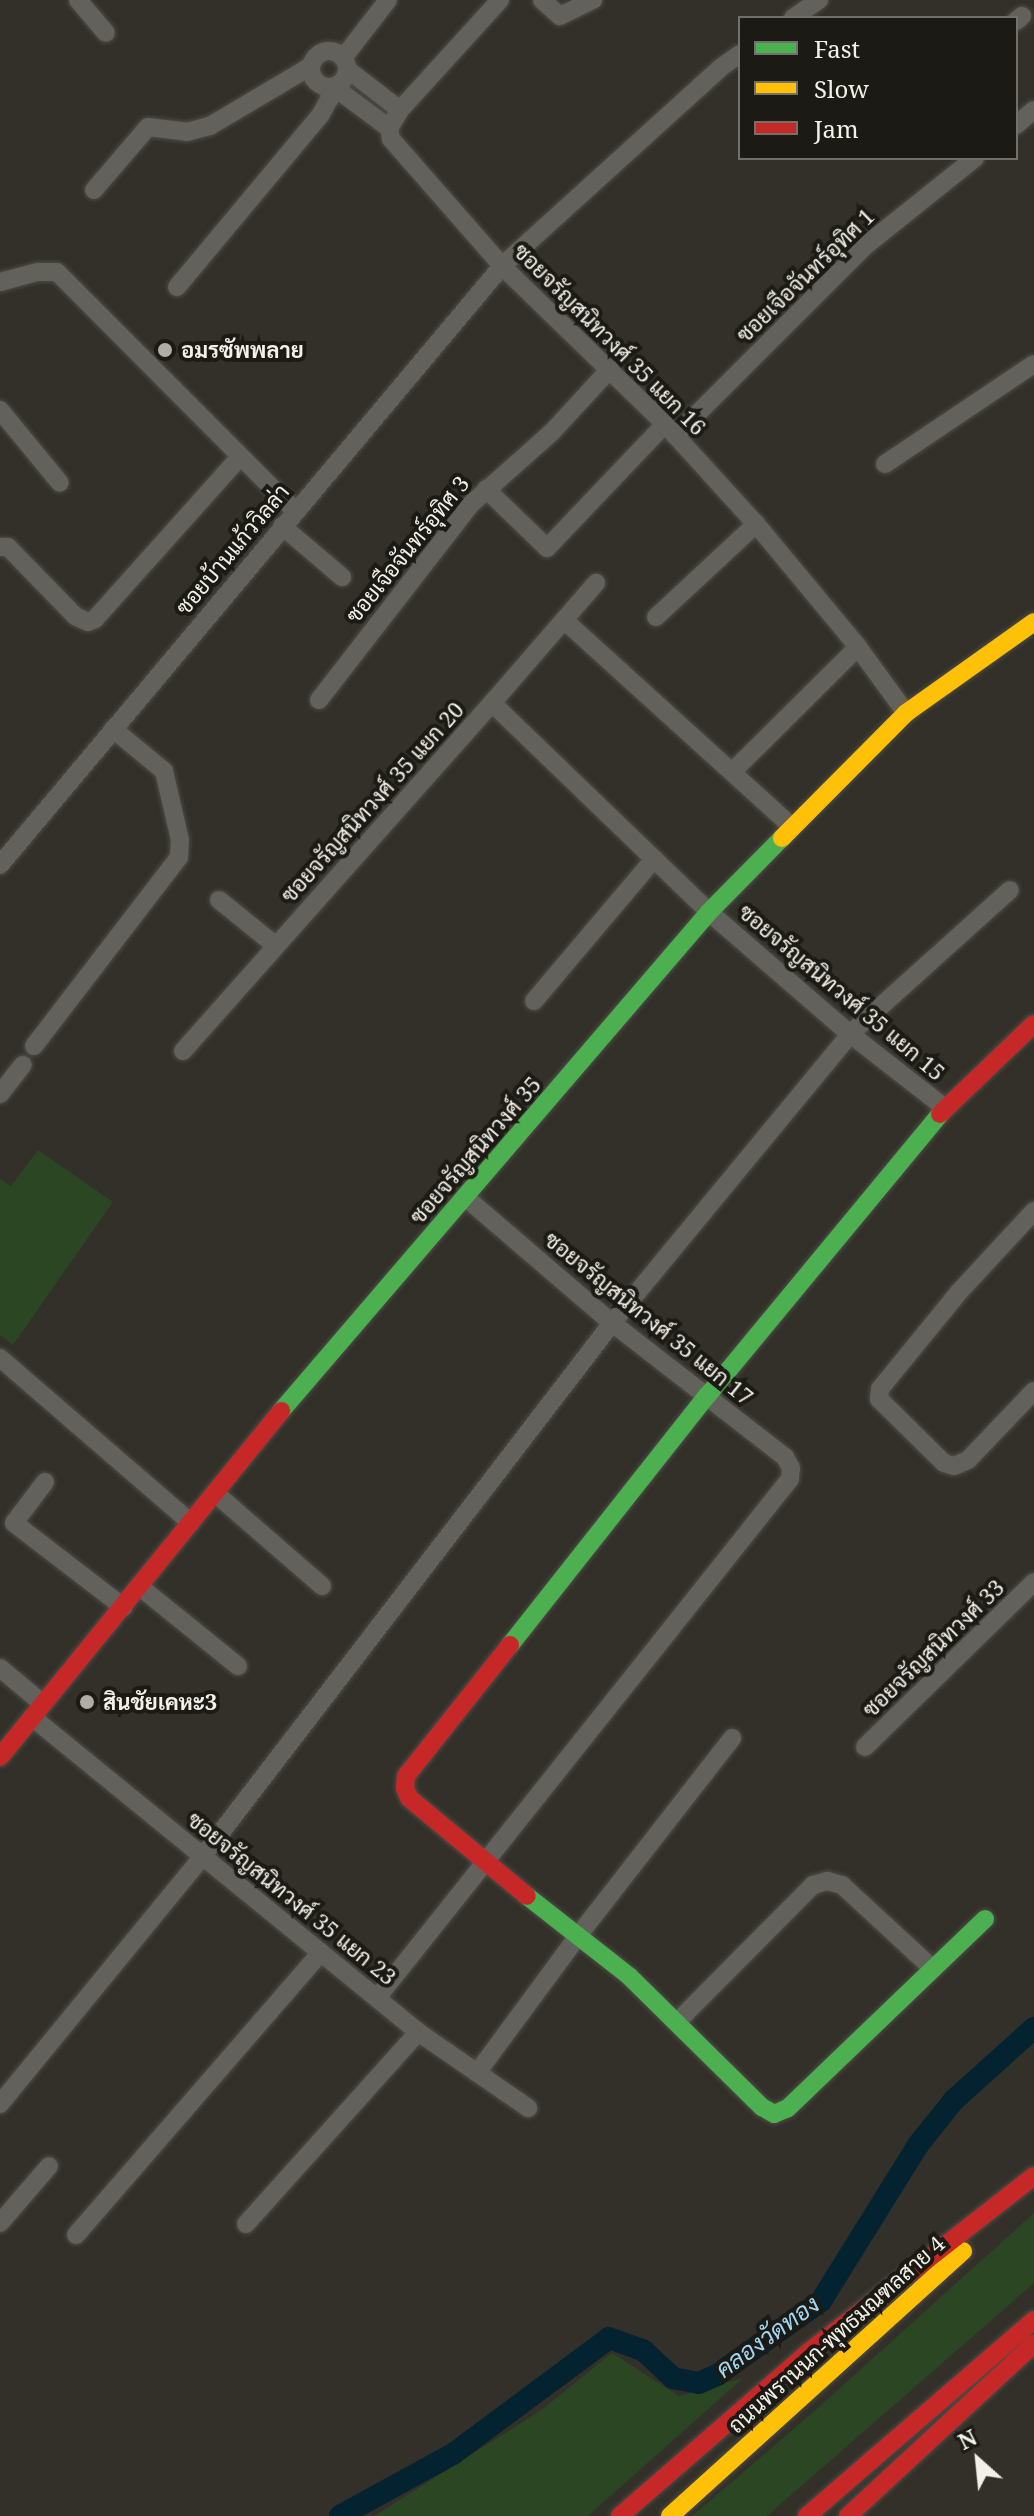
<!DOCTYPE html>
<meta charset="utf-8">
<style>
body{margin:0}
#map{position:relative;width:1034px;height:2516px;overflow:hidden;background:#323029;font-family:"Noto Serif",Sarabun,serif}
div>[style]{position:absolute}
.green>*{inset:0;background:#2a4622}
.canal>*{height:22px;margin:-11px;padding:0 11px;transform-origin:11px;border-radius:11px;background:#042331}
.roads{filter:drop-shadow(0 0 2px #4d4b46) drop-shadow(0 0 2px #4d4b46)}
.street>*{height:18px;margin:-9px;padding:0 9px;transform-origin:9px;border-radius:9px;background:#63615b}
.street>.ring{margin:-9px;padding:0;box-sizing:content-box;background:none;border:18px solid #63615b;border-radius:50%}
.fast>*{height:18px;margin:-9px;padding:0 9px;transform-origin:9px;border-radius:9px;background:#4caf50}
.slow>*{height:18px;margin:-9px;padding:0 9px;transform-origin:9px;border-radius:9px;background:#ffc107}
.jam>*{height:18px;margin:-9px;padding:0 9px;transform-origin:9px;border-radius:9px;background:#c62828}
.dots>*{width:22px;height:22px;translate:-50% -50%;box-sizing:border-box;border:4px solid #1c1a14;border-radius:50%}
span{translate:-50% -50%;white-space:nowrap;text-align:center;line-height:1.15;-webkit-text-stroke:8px #1c1a14;paint-order:stroke}
.street-label{font-size:22px;color:#f2f0e8}
.poi-label{font-size:22px;color:#f2f0e8;font-weight:700}
.left{translate:0 -50%;text-align:left}
.water-label{font-size:24px;color:#a1d7f5;font-style:italic}
.legend{position:absolute;left:738px;top:16px;width:280px;height:144px;box-sizing:border-box;background:#1c1a14;border:2px solid #727069;margin:0;padding:10px 14px;list-style:none;font-size:24px;color:#f2f0e8}
.legend li{display:flex;align-items:center;gap:16px;height:40px}
.legend b{width:40px;border:2px solid #727069}
.north{position:absolute;left:938px;top:2420px;width:80px;height:80px;-webkit-text-stroke:6px #1c1a14;paint-order:stroke;rotate:333deg;font-size:22px;font-weight:700;line-height:32px;text-align:center;color:#f2f0e8}
.north::after{content:'';display:block;margin:auto;width:28px;height:36px;background:#f2f0e8;clip-path:polygon(50% 0,100% 100%,50% 72%,0 100%)}
</style>
<div id="map">
<div class="green">
<i style="clip-path:polygon(38px 1150px,113px 1202px,13px 1345px,0 1335px,0 1179px,11px 1186px)"></i>
<i style="clip-path:polygon(1034px 2213px,1034px 2283px,767px 2516px,692px 2516px,819px 2407px)"></i>
<i style="clip-path:polygon(612px 2353px,679px 2396px,743px 2378px,588px 2516px,374px 2516px,540px 2411px)"></i>
</div>
<div class="canal">
<i style="left:340px;top:2516px;width:129px;rotate:-28.8deg"></i>
<i style="left:453px;top:2454px;width:194px;rotate:-36.6deg"></i>
<i style="left:609px;top:2338px;width:37px;rotate:20deg"></i>
<i style="left:644px;top:2351px;width:40px;rotate:43deg"></i>
<i style="left:673px;top:2378px;width:26px;rotate:11deg"></i>
<i style="left:699px;top:2383px;width:20px;rotate:-24deg"></i>
<i style="left:717px;top:2375px;width:128px;rotate:-35.4deg"></i>
<i style="left:821px;top:2301px;width:184px;rotate:-58.1deg"></i>
<i style="left:918px;top:2145px;width:58px;rotate:-51.3deg"></i>
<i style="left:954px;top:2100px;width:108px;rotate:-42deg"></i>
</div>
<div class="roads">
<div class="street">
<i style="left:78px;top:0;width:43px;rotate:49.7deg"></i>
<i style="left:500px;top:0;width:149px;rotate:132.3deg"></i>
<i style="left:400px;top:110px;width:21px;rotate:121deg"></i>
<i style="left:389px;top:128px;width:11px;rotate:80deg"></i>
<i style="left:391px;top:139px;width:169px;rotate:48.8deg"></i>
<i style="left:502px;top:266px;width:227px;rotate:44.1deg"></i>
<i style="left:665px;top:424px;width:135px;rotate:47.7deg"></i>
<i style="left:756px;top:524px;width:160px;rotate:50.3deg"></i>
<i style="left:858px;top:647px;width:82px;rotate:54deg"></i>
<i style="left:542px;top:0;width:24px;rotate:42deg"></i>
<i style="left:560px;top:16px;width:37px;rotate:-26deg"></i>
<i style="left:793px;top:18px;width:32px;rotate:-35deg"></i>
<i style="left:1016px;top:21px;width:8px;rotate:-40deg"></i>
<i class="ring" style="left:311px;top:51px;width:18px;height:18px"></i>
<i style="left:343px;top:58px;width:73px;rotate:-52.2deg"></i>
<i style="left:347px;top:69px;width:67px;rotate:37.7deg"></i>
<i style="left:334px;top:87px;width:69px;rotate:36.7deg"></i>
<i style="left:1016px;top:125px;width:23px;rotate:-40deg"></i>
<i style="left:94px;top:190px;width:83px;rotate:-49.4deg"></i>
<i style="left:148px;top:127px;width:39px;rotate:7deg"></i>
<i style="left:187px;top:132px;width:24px;rotate:-15deg"></i>
<i style="left:210px;top:126px;width:117px;rotate:-30.7deg"></i>
<i style="left:0;top:282px;width:39px;rotate:-15deg"></i>
<i style="left:38px;top:272px;width:19px"></i>
<i style="left:57px;top:272px;width:337px;rotate:45.1deg"></i>
<i style="left:177px;top:287px;width:225px;rotate:-50.2deg"></i>
<i style="left:321px;top:114px;width:18px;rotate:-61deg"></i>
<i style="left:330px;top:98px;width:11px;rotate:-100deg"></i>
<i style="left:0;top:410px;width:94px;rotate:50.6deg"></i>
<i style="left:675px;top:436px;width:269px;rotate:-45deg"></i>
<i style="left:865px;top:246px;width:141px;rotate:-38.7deg"></i>
<i style="left:885px;top:464px;width:179px;rotate:-33.9deg"></i>
<i style="left:486px;top:489px;width:85px;rotate:44deg"></i>
<i style="left:547px;top:548px;width:171px;rotate:-46.4deg"></i>
<i style="left:282px;top:526px;width:79px;rotate:40.4deg"></i>
<i style="left:0;top:547px;width:8px"></i>
<i style="left:8px;top:547px;width:96px;rotate:45.8deg"></i>
<i style="left:75px;top:616px;width:14px;rotate:25deg"></i>
<i style="left:88px;top:622px;width:8px;rotate:-23deg"></i>
<i style="left:95px;top:619px;width:217px;rotate:-48.2deg"></i>
<i style="left:656px;top:617px;width:137px;rotate:-42.9deg"></i>
<i style="left:564px;top:620px;width:308px;rotate:42.2deg"></i>
<i style="left:319px;top:700px;width:247px;rotate:-52.2deg"></i>
<i style="left:470px;top:505px;width:111px;rotate:-41.7deg"></i>
<i style="left:553px;top:431px;width:84px;rotate:-47.4deg"></i>
<i style="left:492px;top:703px;width:159px;rotate:-49.1deg"></i>
<i style="left:732px;top:772px;width:177px;rotate:-44.8deg"></i>
<i style="left:0;top:865px;width:782px;rotate:-50.03deg"></i>
<i style="left:502px;top:266px;width:294px;rotate:-42.2deg"></i>
<i style="left:720px;top:68px;width:24px;rotate:-35deg"></i>
<i style="left:219px;top:900px;width:73px;rotate:38.9deg"></i>
<i style="left:534px;top:1001px;width:186px;rotate:-49.8deg"></i>
<i style="left:34px;top:1046px;width:238px;rotate:-52.5deg"></i>
<i style="left:179px;top:857px;width:17px;rotate:-87deg"></i>
<i style="left:180px;top:840px;width:71px;rotate:-103.1deg"></i>
<i style="left:164px;top:771px;width:66px;rotate:-140.5deg"></i>
<i style="left:183px;top:1051px;width:465px;rotate:-48.4deg"></i>
<i style="left:492px;top:703px;width:301px;rotate:43.9deg"></i>
<i style="left:709px;top:912px;width:186px;rotate:40.9deg"></i>
<i style="left:850px;top:1034px;width:120px;rotate:37.9deg"></i>
<i style="left:0;top:1094px;width:37px;rotate:-52deg"></i>
<i style="left:1034px;top:1211px;width:110px;rotate:132.8deg"></i>
<i style="left:959px;top:1292px;width:125px;rotate:129.2deg"></i>
<i style="left:880px;top:1389px;width:10px;rotate:96deg"></i>
<i style="left:879px;top:1399px;width:91px;rotate:44.6deg"></i>
<i style="left:944px;top:1463px;width:10px;rotate:17deg"></i>
<i style="left:954px;top:1466px;width:15px;rotate:-23deg"></i>
<i style="left:968px;top:1460px;width:95px;rotate:-46.3deg"></i>
<i style="left:0;top:1358px;width:252px;rotate:40.8deg"></i>
<i style="left:45px;top:1482px;width:51px;rotate:127.1deg"></i>
<i style="left:14px;top:1523px;width:138px;rotate:37.6deg"></i>
<i style="left:215px;top:1493px;width:142px;rotate:41deg"></i>
<i style="left:140px;top:1587px;width:126px;rotate:38.9deg"></i>
<i style="left:0;top:1668px;width:56px;rotate:39.9deg"></i>
<i style="left:32px;top:1717px;width:498px;rotate:39.2deg"></i>
<i style="left:418px;top:2032px;width:134px;rotate:34.6deg"></i>
<i style="left:865px;top:1747px;width:236px;rotate:-44.3deg"></i>
<i style="left:377px;top:1998px;width:663px;rotate:-51.49deg"></i>
<i style="left:790px;top:1479px;width:11px;rotate:-85deg"></i>
<i style="left:791px;top:1468px;width:13px;rotate:-119deg"></i>
<i style="left:785px;top:1457px;width:219px;rotate:-142.2deg"></i>
<i style="left:612px;top:1323px;width:192px;rotate:-139.4deg"></i>
<i style="left:678px;top:2021px;width:192px;rotate:-45.2deg"></i>
<i style="left:813px;top:1885px;width:15px;rotate:-16deg"></i>
<i style="left:827px;top:1881px;width:16px;rotate:15deg"></i>
<i style="left:842px;top:1885px;width:124px;rotate:42.7deg"></i>
<i style="left:477px;top:2073px;width:170px;rotate:-53.6deg"></i>
<i style="left:578px;top:1936px;width:251px;rotate:-52.1deg"></i>
<i style="left:0;top:2104px;width:319px;rotate:-50.7deg"></i>
<i style="left:202px;top:1857px;width:673px;rotate:-52.48deg"></i>
<i style="left:612px;top:1323px;width:374px;rotate:-50.5deg"></i>
<i style="left:850px;top:1034px;width:215px;rotate:-42deg"></i>
<i style="left:0;top:2223px;width:75px;rotate:-49.3deg"></i>
<i style="left:246px;top:2224px;width:258px;rotate:-48.1deg"></i>
<i style="left:76px;top:2235px;width:374px;rotate:-49.1deg"></i>
</div>
<div class="fast">
<i style="left:281px;top:1411px;width:657px;rotate:-49.38deg"></i>
<i style="left:709px;top:912px;width:104px;rotate:-45.4deg"></i>
<i style="left:510px;top:1645px;width:318px;rotate:-51.7deg"></i>
<i style="left:707px;top:1396px;width:366px;rotate:-50.4deg"></i>
<i style="left:527px;top:1896px;width:130px;rotate:38.1deg"></i>
<i style="left:629px;top:1976px;width:187px;rotate:44.6deg"></i>
<i style="left:762px;top:2107px;width:14px;rotate:30deg"></i>
<i style="left:774px;top:2114px;width:15px;rotate:-23deg"></i>
<i style="left:788px;top:2108px;width:273px;rotate:-43.8deg"></i>
</div>
<div class="slow">
<i style="left:782px;top:838px;width:176px;rotate:-45.2deg"></i>
<i style="left:906px;top:713px;width:157px;rotate:-35.4deg"></i>
<i style="left:670px;top:2516px;width:395px;rotate:-42.1deg"></i>
</div>
<div class="jam">
<i style="left:940px;top:1114px;width:130px;rotate:-43.8deg"></i>
<i style="left:510px;top:1645px;width:167px;rotate:128.4deg"></i>
<i style="left:406px;top:1776px;width:12px;rotate:95deg"></i>
<i style="left:405px;top:1788px;width:11px;rotate:68deg"></i>
<i style="left:409px;top:1798px;width:153px;rotate:39.7deg"></i>
<i style="left:0;top:1757px;width:446px;rotate:-50.9deg"></i>
<i style="left:620px;top:2516px;width:252px;rotate:-41deg"></i>
<i style="left:810px;top:2351px;width:284px;rotate:-38deg"></i>
<i style="left:807px;top:2516px;width:300px;rotate:-40.8deg"></i>
<i style="left:848px;top:2516px;width:253px;rotate:-42.8deg"></i>
</div>
</div>
<div class="dots">
<i style="left:165px;top:350px;background:#afada5"></i>
<i style="left:87px;top:1702px;background:#afada5"></i>
</div>
<div class="street-label">
<span style="left:805px;top:275px;rotate:-44deg">ซอยเจือจันทร์อุทิศ 1</span>
<span style="left:610px;top:339px;rotate:45deg">ซอยจรัญสนิทวงศ์ 35 แยก 16</span>
<span style="left:232px;top:549px;rotate:-50deg">ซอยบ้านแก้ววิลล่า</span>
<span style="left:407px;top:549px;rotate:-51deg">ซอยเจือจันทร์อุทิศ 3</span>
<span style="left:372px;top:802px;rotate:-48deg">ซอยจรัญสนิทวงศ์ 35 แยก 20</span>
<span style="left:842px;top:992px;rotate:40deg">ซอยจรัญสนิทวงศ์ 35 แยก 15</span>
<span style="left:475px;top:1150px;rotate:-49deg">ซอยจรัญสนิทวงศ์ 35</span>
<span style="left:649px;top:1318px;rotate:39deg">ซอยจรัญสนิทวงศ์ 35 แยก 17</span>
<span style="left:933px;top:1648px;rotate:-44deg">ซอยจรัญสนิทวงศ์ 33</span>
<span style="left:292px;top:1898px;rotate:39deg">ซอยจรัญสนิทวงศ์ 35 แยก 23</span>
<span style="left:836px;top:2334px;rotate:-42deg">ถนนพรานนก-พุทธมณฑลสาย 4</span>
</div>
<div class="poi-label">
<span class="left" style="left:181px;top:350px">อมรซัพพลาย</span>
<span class="left" style="left:103px;top:1702px">สินชัยเคหะ3</span>
</div>
<div class="water-label">
<span style="left:767px;top:2336px;rotate:-36deg">คลองวัดทอง</span>
</div>
<ul class="legend">
<li><b style="height:10px;background:#4caf50"></b>Fast</li>
<li><b style="height:10px;background:#ffc107"></b>Slow</li>
<li><b style="height:10px;background:#c62828"></b>Jam</li>
</ul>
<div class="north">N</div>
</div>
